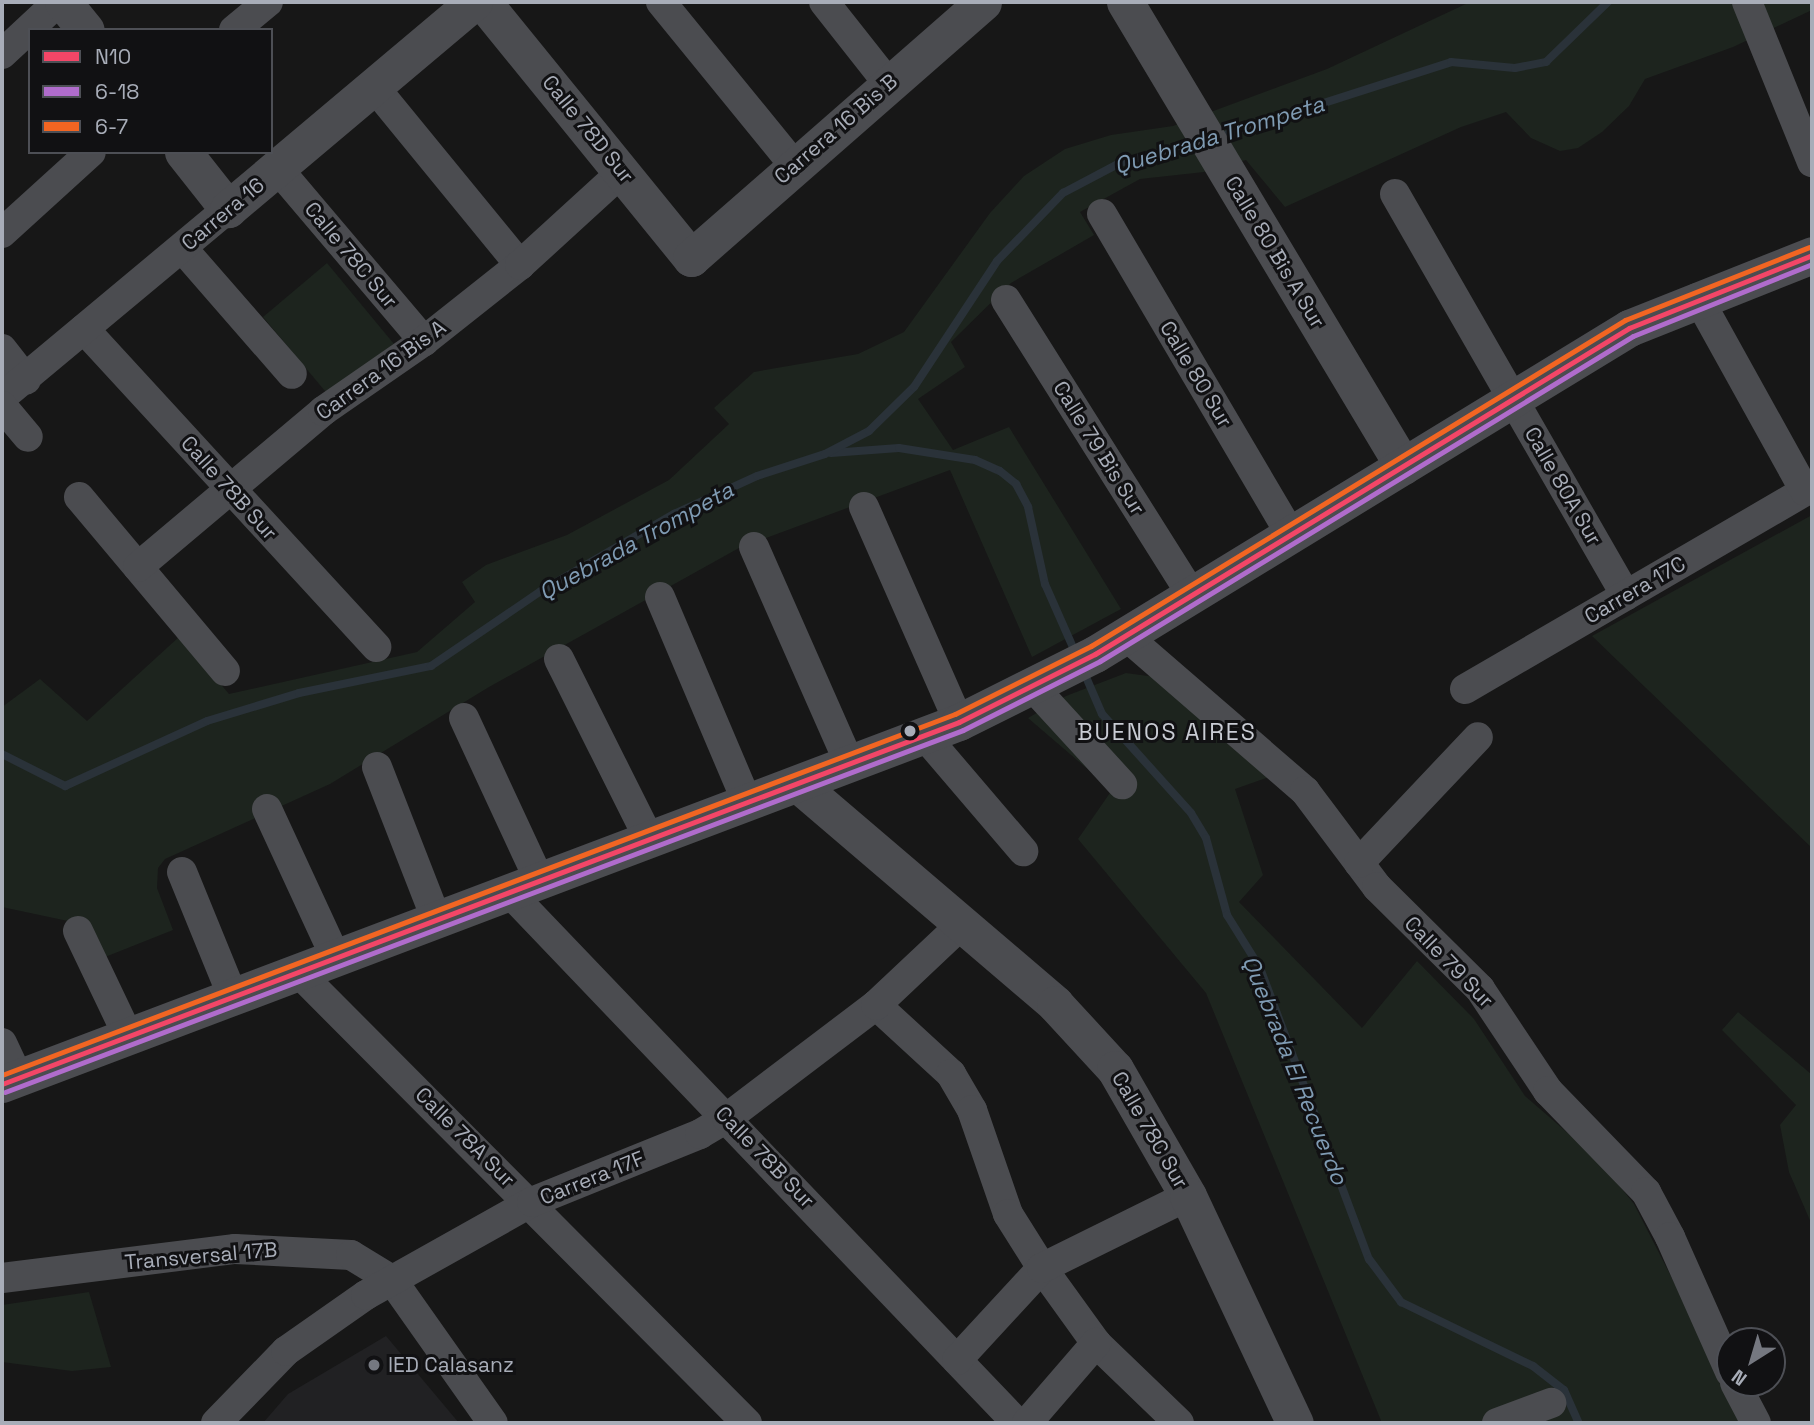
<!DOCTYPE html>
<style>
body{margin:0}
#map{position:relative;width:1814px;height:1425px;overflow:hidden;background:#171717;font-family:"Space Grotesk",sans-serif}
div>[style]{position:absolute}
.built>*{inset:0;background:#212123}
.green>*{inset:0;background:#1d241e}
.stream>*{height:8px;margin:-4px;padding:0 4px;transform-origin:4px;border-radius:4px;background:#2a3239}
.minor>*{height:30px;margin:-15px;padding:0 15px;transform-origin:15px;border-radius:15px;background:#4b4c50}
.tertiary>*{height:37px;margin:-18.5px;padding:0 18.5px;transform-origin:18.5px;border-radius:18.5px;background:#4b4c50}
.bus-1>*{height:5px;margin:-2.5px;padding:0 2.5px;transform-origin:2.5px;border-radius:2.5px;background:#f34667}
.bus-2>*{height:5px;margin:-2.5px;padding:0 2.5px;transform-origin:2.5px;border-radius:2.5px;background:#b06ccc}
.bus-3>*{height:5px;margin:-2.5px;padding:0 2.5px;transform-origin:2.5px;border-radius:2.5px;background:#f26522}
.dots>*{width:19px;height:19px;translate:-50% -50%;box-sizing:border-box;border:4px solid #111113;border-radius:50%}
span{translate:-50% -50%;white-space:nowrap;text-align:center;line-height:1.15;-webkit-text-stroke:6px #111113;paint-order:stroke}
.street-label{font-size:21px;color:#a8adb8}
.poi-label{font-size:21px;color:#a8adb8}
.left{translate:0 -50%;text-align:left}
.water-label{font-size:23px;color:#7f9bb3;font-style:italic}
.neighbourhood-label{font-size:23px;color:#c9ccd4;letter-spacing:2px}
.frame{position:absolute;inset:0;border:4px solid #a8adb8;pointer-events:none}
.legend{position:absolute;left:28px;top:28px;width:245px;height:126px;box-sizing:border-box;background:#111113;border:2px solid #4d4f55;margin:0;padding:9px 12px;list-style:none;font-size:21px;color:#a8adb8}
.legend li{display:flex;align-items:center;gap:14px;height:35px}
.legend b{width:35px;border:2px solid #4d4f55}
.north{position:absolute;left:1716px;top:1327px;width:70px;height:70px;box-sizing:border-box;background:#111113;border:2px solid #4d4f55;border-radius:50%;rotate:217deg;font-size:19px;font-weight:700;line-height:28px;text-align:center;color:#a8adb8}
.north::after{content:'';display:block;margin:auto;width:24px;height:32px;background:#757880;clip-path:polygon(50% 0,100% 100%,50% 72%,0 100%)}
</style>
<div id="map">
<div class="built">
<i style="clip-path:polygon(386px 1336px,459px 1423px,263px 1423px,288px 1394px)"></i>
</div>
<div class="green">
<i style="clip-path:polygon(1470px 2px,1812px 2px,1812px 10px,1733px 47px,1645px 79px,1629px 106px,1602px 132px,1578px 148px,1560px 151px,1531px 138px,1506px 112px,1461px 127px,1285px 207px,1246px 160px,1204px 172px,1140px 179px,1080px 212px,1094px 235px,1011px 283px,951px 342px,965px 367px,918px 399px,953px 450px,1009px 427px,1121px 609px,1032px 657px,950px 470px,739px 548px,489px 687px,330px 784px,165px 859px,158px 868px,157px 888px,173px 930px,100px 959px,82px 924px,2px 907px,2px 707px,40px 679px,87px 721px,180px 636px,229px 694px,417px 652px,475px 602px,462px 582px,486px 565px,567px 535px,669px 480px,729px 424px,714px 408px,754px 372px,858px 354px,904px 332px,990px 213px,1024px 176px,1065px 149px,1111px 135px,1173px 126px,1327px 69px)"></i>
<i style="clip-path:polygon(327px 263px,394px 344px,330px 397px,263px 317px)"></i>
<i style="clip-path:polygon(1812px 515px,1812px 848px,1592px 636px)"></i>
<i style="clip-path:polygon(1126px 673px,1155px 677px,1269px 777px,1235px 789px,1263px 875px,1239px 902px,1362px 1028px,1417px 961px,1474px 1019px,1525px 1096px,1599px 1160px,1634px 1204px,1746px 1423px,1382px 1423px,1206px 993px,1078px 839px,1112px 790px,1028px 718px,1066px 696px)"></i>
<i style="clip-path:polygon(1738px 1012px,1811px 1074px,1812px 1225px,1789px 1172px,1780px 1125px,1796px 1105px,1722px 1030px)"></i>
<i style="clip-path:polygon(89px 1292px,111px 1367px,72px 1371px,2px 1362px,2px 1305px)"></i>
</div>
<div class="stream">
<i style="left:1218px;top:137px;width:245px;rotate:-17.8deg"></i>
<i style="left:1451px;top:62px;width:64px;rotate:5.4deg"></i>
<i style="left:1515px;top:68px;width:32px;rotate:-11deg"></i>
<i style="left:1546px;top:62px;width:86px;rotate:-44.1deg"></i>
<i style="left:831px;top:453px;width:68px;rotate:-4.2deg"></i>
<i style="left:899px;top:448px;width:77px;rotate:9deg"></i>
<i style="left:975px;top:460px;width:27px;rotate:24deg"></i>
<i style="left:1000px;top:471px;width:21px;rotate:39deg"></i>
<i style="left:1016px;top:484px;width:26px;rotate:62deg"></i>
<i style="left:1028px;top:507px;width:79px;rotate:77.6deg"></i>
<i style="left:1045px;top:584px;width:74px;rotate:66.2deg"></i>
<i style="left:1083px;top:670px;width:48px;rotate:66.6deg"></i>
<i style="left:1102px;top:714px;width:133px;rotate:48deg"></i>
<i style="left:1191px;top:813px;width:29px;rotate:59deg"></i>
<i style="left:1206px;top:838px;width:80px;rotate:74.7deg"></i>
<i style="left:1227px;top:915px;width:62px;rotate:58.1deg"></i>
<i style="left:1260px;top:968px;width:311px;rotate:69.5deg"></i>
<i style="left:1369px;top:1259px;width:54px;rotate:53.3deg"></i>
<i style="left:1401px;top:1302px;width:147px;rotate:25.9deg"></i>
<i style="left:1533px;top:1366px;width:39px;rotate:38deg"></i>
<i style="left:1564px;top:1390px;width:36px;rotate:66deg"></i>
<i style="left:2px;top:754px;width:71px;rotate:26.9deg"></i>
<i style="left:65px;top:786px;width:156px;rotate:-24.6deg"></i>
<i style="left:207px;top:721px;width:96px;rotate:-16.9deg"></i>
<i style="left:299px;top:693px;width:135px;rotate:-11.6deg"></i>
<i style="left:431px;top:666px;width:133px;rotate:-34.3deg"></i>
<i style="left:541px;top:591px;width:154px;rotate:-30.1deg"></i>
<i style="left:674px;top:514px;width:91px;rotate:-24.6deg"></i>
<i style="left:757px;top:476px;width:71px;rotate:-17.9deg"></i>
<i style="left:825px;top:454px;width:50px;rotate:-27.6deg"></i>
<i style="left:869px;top:431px;width:63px;rotate:-44.4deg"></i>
<i style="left:914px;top:387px;width:151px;rotate:-56.6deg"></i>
<i style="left:997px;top:261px;width:95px;rotate:-45.9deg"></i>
<i style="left:1063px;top:193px;width:64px;rotate:-27.8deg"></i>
<i style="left:1120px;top:163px;width:81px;rotate:-15.1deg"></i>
</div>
<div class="minor">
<i style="left:661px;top:2px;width:210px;rotate:50.8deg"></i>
<i style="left:824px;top:2px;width:103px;rotate:51.7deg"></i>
<i style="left:1747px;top:2px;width:173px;rotate:67.9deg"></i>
<i style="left:234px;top:30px;width:44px;rotate:-39.5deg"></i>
<i style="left:2px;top:54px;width:76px;rotate:-42.9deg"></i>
<i style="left:375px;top:88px;width:229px;rotate:50.7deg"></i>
<i style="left:278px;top:169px;width:226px;rotate:49.7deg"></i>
<i style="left:1395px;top:194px;width:463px;rotate:60.1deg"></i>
<i style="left:1102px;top:214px;width:373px;rotate:59.5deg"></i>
<i style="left:2px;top:233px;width:120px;rotate:-42.3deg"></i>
<i style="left:182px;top:248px;width:167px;rotate:48.9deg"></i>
<i style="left:1006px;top:300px;width:349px;rotate:57.8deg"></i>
<i style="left:84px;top:329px;width:432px;rotate:47.4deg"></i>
<i style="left:2px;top:349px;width:39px;rotate:52deg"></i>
<i style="left:2px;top:397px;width:294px;rotate:-39.8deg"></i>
<i style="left:2px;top:406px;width:40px;rotate:50deg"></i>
<i style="left:79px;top:497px;width:227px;rotate:50deg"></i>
<i style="left:864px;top:507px;width:235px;rotate:66.2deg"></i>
<i style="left:754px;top:547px;width:238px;rotate:66.2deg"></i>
<i style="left:138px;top:567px;width:242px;rotate:-40.1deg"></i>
<i style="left:323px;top:411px;width:123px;rotate:-34.7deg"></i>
<i style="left:424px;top:341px;width:122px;rotate:-38.4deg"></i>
<i style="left:520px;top:265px;width:139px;rotate:-42.4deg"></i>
<i style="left:660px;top:597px;width:225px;rotate:67deg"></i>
<i style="left:1126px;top:636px;width:237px;rotate:40.9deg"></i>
<i style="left:1305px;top:791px;width:120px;rotate:53.1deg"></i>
<i style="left:1377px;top:887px;width:145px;rotate:44.7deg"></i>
<i style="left:1480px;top:989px;width:123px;rotate:56.3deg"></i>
<i style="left:1548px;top:1091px;width:141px;rotate:45.9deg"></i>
<i style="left:1646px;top:1192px;width:51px;rotate:61.9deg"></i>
<i style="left:1670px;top:1237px;width:148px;rotate:66deg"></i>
<i style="left:559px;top:659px;width:203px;rotate:63.4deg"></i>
<i style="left:1033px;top:687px;width:132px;rotate:47.5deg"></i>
<i style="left:1465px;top:689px;width:393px;rotate:-30.2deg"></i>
<i style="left:1805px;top:491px;width:221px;rotate:-119deg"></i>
<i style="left:464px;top:718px;width:181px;rotate:65.1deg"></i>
<i style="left:924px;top:735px;width:153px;rotate:49.5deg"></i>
<i style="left:377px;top:767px;width:165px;rotate:68.7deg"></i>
<i style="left:267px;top:809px;width:164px;rotate:65.2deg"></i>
<i style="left:1359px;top:863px;width:173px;rotate:-46.6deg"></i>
<i style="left:182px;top:872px;width:135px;rotate:67.8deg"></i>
<i style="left:510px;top:893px;width:733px;rotate:46.27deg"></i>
<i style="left:78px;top:931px;width:116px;rotate:64.5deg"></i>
<i style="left:299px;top:973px;width:635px;rotate:45.13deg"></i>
<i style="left:876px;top:1005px;width:102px;rotate:42.6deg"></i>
<i style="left:951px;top:1074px;width:42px;rotate:59.7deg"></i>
<i style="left:972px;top:1110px;width:110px;rotate:70.9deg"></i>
<i style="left:1008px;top:1214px;width:64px;rotate:57.8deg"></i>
<i style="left:1042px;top:1268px;width:92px;rotate:54.2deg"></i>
<i style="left:1096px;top:1343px;width:115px;rotate:43.9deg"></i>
<i style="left:2px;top:1043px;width:38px;rotate:65deg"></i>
<i style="left:2px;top:1278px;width:235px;rotate:-7.1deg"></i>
<i style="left:235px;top:1249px;width:116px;rotate:3deg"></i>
<i style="left:351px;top:1255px;width:48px;rotate:31.4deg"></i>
<i style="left:392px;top:1280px;width:175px;rotate:54.8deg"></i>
<i style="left:957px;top:1360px;width:125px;rotate:-47.3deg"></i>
<i style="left:1042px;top:1268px;width:163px;rotate:-26.3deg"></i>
<i style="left:1735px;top:1383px;width:45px;rotate:62.3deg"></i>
<i style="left:216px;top:1423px;width:100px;rotate:-45.8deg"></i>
<i style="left:286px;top:1351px;width:98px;rotate:-35deg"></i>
<i style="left:366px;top:1295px;width:190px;rotate:-29.3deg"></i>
<i style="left:532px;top:1202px;width:181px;rotate:-22deg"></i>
<i style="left:700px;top:1134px;width:31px;rotate:-31deg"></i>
<i style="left:727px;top:1118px;width:187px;rotate:-37.2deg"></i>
<i style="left:876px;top:1005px;width:118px;rotate:-43.3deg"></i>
<i style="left:1027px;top:1423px;width:106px;rotate:-49.2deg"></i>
<i style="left:1497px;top:1423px;width:58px;rotate:-20.3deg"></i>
</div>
<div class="tertiary">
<i style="left:63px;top:2px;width:36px;rotate:51deg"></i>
<i style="left:483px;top:2px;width:330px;rotate:50.9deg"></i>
<i style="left:691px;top:258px;width:388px;rotate:-41.2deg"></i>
<i style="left:1125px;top:2px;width:541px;rotate:59.07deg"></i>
<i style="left:183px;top:152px;width:73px;rotate:51.7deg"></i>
<i style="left:228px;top:209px;width:322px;rotate:-40.1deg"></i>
<i style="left:799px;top:785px;width:337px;rotate:40.5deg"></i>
<i style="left:1055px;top:1004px;width:88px;rotate:47.3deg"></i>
<i style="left:1115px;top:1069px;width:146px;rotate:60.1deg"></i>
<i style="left:1188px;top:1196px;width:251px;rotate:64.8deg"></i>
<i style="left:2px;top:1084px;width:1023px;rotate:-20.72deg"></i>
<i style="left:959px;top:722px;width:152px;rotate:-26.6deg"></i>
<i style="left:1095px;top:654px;width:626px;rotate:-31.4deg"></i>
<i style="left:1629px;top:328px;width:197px;rotate:-21.7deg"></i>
</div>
<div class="bus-1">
<i style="left:2px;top:1084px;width:1023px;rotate:-20.72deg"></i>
<i style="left:959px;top:722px;width:152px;rotate:-26.6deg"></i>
<i style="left:1095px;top:654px;width:626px;rotate:-31.4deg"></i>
<i style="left:1629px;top:328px;width:197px;rotate:-21.7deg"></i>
</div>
<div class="bus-2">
<i style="left:5px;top:1092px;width:1024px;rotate:-20.7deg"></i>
<i style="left:963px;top:730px;width:153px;rotate:-26.7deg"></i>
<i style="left:1100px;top:661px;width:624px;rotate:-31.37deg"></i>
<i style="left:1633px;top:336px;width:193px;rotate:-21.9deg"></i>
</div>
<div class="bus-3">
<i style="left:2px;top:1075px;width:1019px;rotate:-20.75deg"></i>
<i style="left:955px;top:714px;width:152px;rotate:-26.6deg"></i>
<i style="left:1091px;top:646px;width:626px;rotate:-31.4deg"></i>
<i style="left:1625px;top:320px;width:198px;rotate:-21.6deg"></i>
</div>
<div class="dots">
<i style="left:910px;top:731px;background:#a8adb8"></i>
<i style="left:374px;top:1365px;background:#757880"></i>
</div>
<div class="street-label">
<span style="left:588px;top:129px;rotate:51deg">Calle 78D Sur</span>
<span style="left:836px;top:129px;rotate:-41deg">Carrera 16 Bis B</span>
<span style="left:223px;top:214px;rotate:-40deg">Carrera 16</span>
<span style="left:1275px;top:252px;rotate:59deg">Calle 80 Bis A Sur</span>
<span style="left:351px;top:255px;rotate:50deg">Calle 78C Sur</span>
<span style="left:381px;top:370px;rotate:-36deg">Carrera 16 Bis A</span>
<span style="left:1196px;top:374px;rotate:59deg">Calle 80 Sur</span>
<span style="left:1099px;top:448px;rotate:58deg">Calle 79 Bis Sur</span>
<span style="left:1563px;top:486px;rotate:60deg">Calle 80A Sur</span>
<span style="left:229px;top:488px;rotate:48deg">Calle 78B Sur</span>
<span style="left:1635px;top:590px;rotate:-30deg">Carrera 17C</span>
<span style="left:1449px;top:962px;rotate:46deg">Calle 79 Sur</span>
<span style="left:1150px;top:1130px;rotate:60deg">Calle 78C Sur</span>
<span style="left:465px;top:1137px;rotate:45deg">Calle 78A Sur</span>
<span style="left:765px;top:1157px;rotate:46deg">Calle 78B Sur</span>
<span style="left:592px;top:1178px;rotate:-22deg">Carrera 17F</span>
<span style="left:201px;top:1256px;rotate:-5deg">Transversal 17B</span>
</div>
<div class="poi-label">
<span class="left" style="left:388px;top:1365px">IED Calasanz</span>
</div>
<div class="water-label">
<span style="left:1219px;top:135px;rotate:-17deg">Quebrada Trompeta</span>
<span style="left:636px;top:541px;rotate:-29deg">Quebrada Trompeta</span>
<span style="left:1295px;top:1070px;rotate:68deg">Quebrada El Recuerdo</span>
</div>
<div class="neighbourhood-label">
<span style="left:1167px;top:732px">BUENOS AIRES</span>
</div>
<div class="frame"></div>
<ul class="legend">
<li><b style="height:9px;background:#f34667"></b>N10</li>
<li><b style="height:9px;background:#b06ccc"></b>6-18</li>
<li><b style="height:9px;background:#f26522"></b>6-7</li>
</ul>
<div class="north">N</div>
</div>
